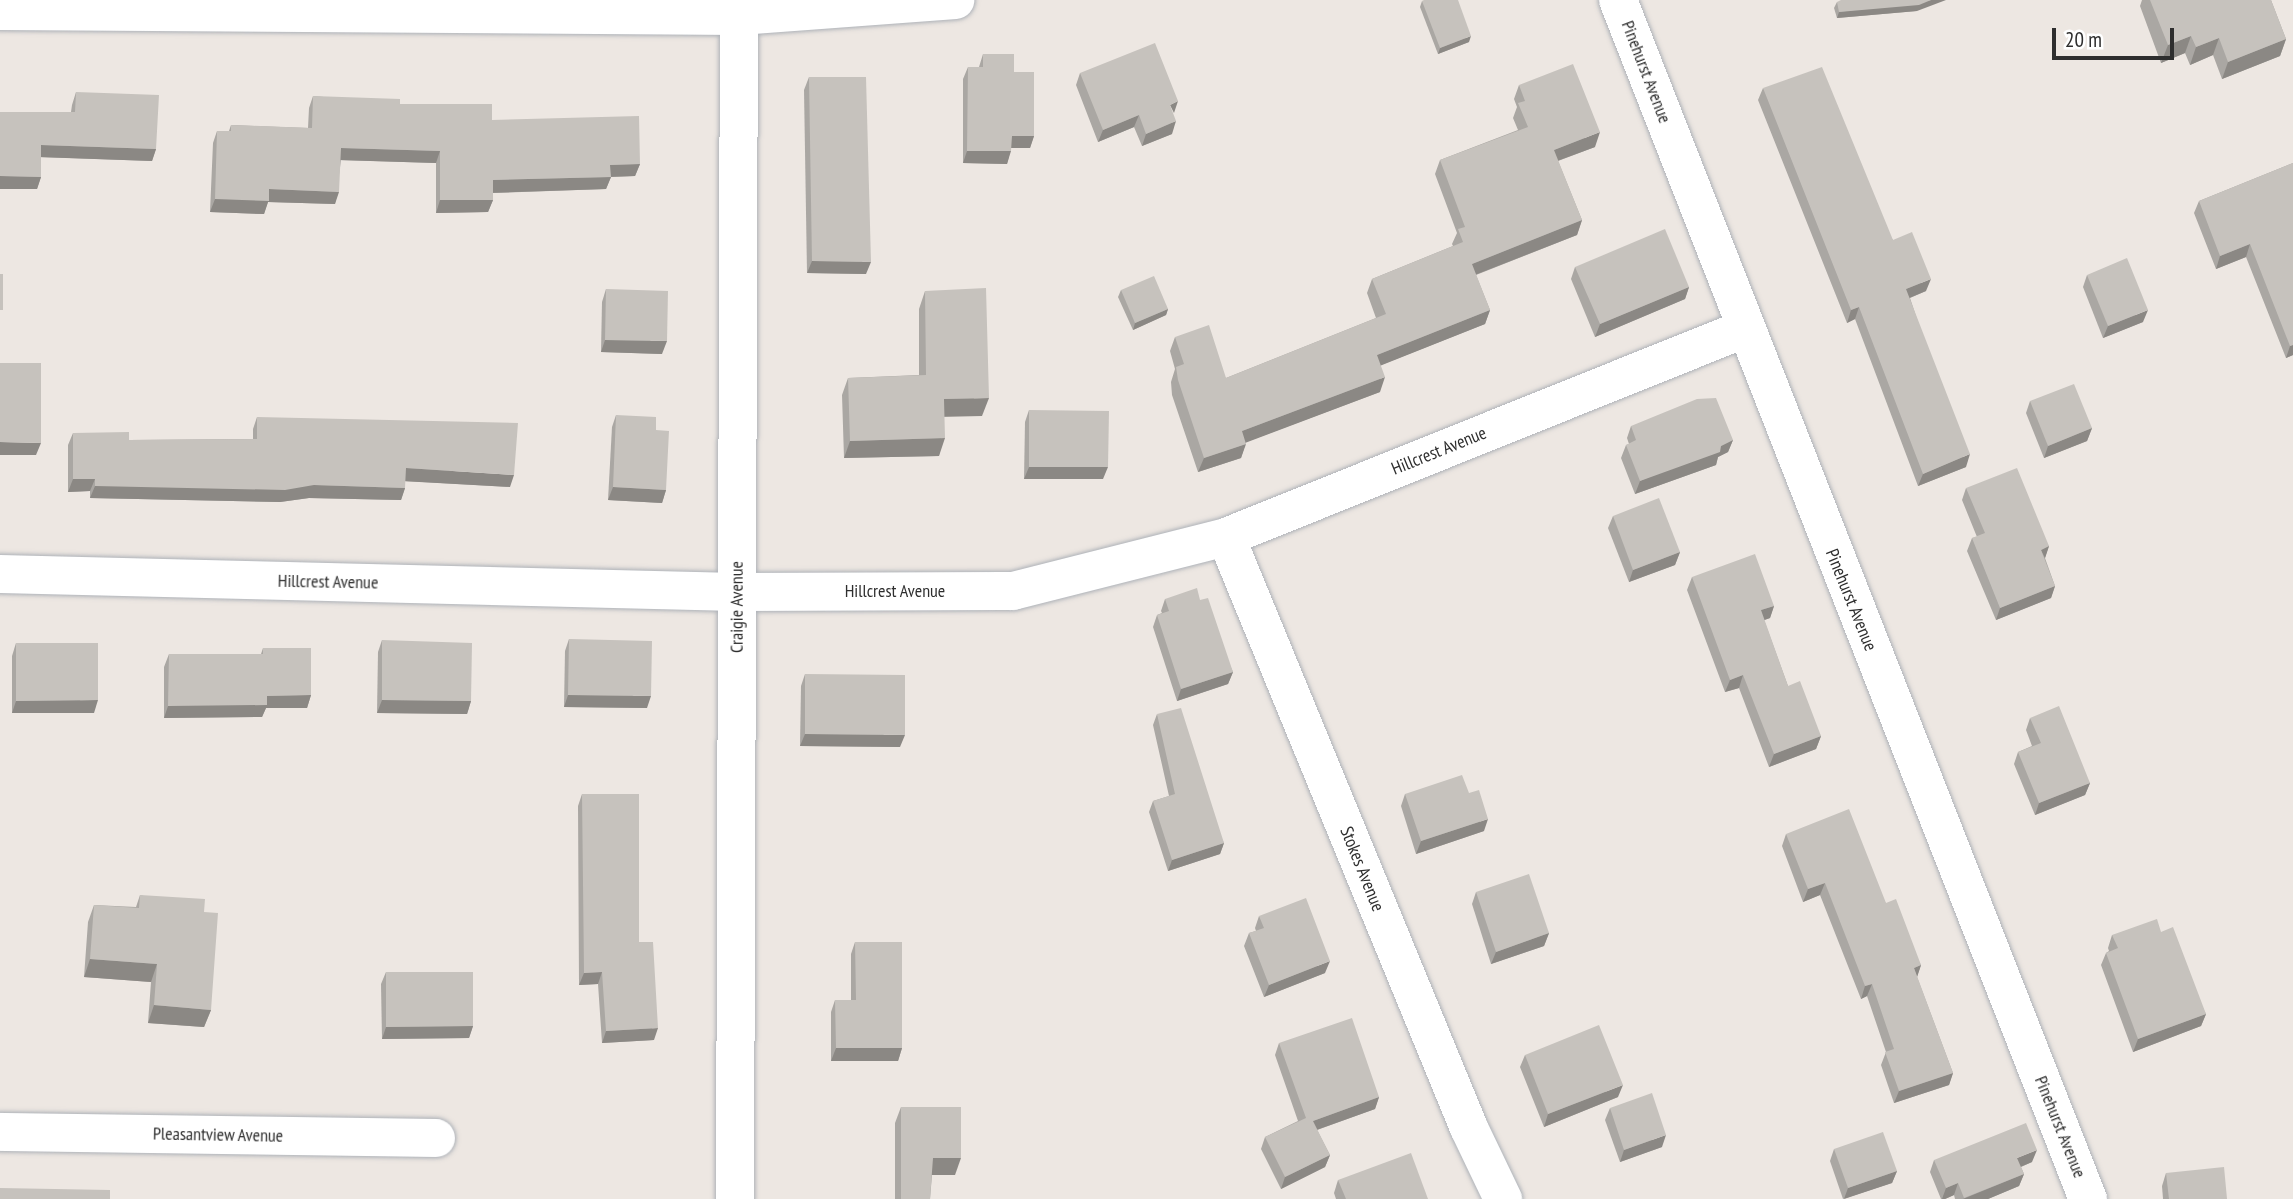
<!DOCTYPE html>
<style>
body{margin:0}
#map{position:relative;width:2293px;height:1199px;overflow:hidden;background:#ede7e2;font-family:"PT Sans Narrow",sans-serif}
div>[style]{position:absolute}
.roads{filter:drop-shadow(0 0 2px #aeb2b8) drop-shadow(0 0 2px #aeb2b8)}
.minor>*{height:38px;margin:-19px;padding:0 19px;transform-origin:19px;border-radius:19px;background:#fff}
.wall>*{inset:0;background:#aaa7a3}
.shaded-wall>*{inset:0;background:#8b8884}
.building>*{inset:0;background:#c6c2bd}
span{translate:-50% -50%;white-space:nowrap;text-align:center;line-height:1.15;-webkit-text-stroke:7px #fff;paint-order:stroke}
.street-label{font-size:18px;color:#2e2e2e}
.scale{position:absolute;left:2052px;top:28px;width:122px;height:32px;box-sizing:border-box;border:4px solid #2e2e2e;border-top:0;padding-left:9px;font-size:21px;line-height:24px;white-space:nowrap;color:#2e2e2e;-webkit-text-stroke:5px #fff;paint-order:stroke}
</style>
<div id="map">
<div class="roads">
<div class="minor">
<i style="left:1618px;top:0;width:1288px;rotate:68.6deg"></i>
<i style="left:0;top:11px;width:739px;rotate:0.39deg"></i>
<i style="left:739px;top:16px;width:217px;rotate:-4.2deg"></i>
<i style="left:1226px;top:537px;width:639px;rotate:67.65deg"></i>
<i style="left:1469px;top:1128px;width:79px;rotate:64.4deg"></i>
<i style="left:0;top:574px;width:737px;rotate:1.4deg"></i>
<i style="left:737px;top:592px;width:276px;rotate:-0.2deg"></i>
<i style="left:1013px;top:591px;width:220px;rotate:-14.2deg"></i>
<i style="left:1226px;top:537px;width:558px;rotate:-21.88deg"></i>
<i style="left:0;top:1132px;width:436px;rotate:0.8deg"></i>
<i style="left:735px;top:1199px;width:1183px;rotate:-89.81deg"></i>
</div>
</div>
<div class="wall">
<i style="clip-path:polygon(2142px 0,2271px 0,2286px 39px,2280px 56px,2222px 79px,2213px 55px,2190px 65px,2185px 53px,2161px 63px,2140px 6px)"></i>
<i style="clip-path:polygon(1422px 1px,1469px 42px,1438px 54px,1420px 7px)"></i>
<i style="clip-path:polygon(1837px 2px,1917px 11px,1837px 18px,1834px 8px)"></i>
<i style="clip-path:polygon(983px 54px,1014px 72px,1034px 136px,1030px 148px,1011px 148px,1007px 164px,963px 163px,963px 79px,968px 67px,979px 67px)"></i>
<i style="clip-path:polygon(1080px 73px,1173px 114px,1172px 134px,1142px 146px,1134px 127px,1098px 142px,1076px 85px)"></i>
<i style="clip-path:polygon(809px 77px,866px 274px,807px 273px,804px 90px)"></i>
<i style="clip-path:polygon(1519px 85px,1595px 147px,1558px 161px,1582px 220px,1577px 235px,1476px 275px,1490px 310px,1485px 324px,1381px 365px,1380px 392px,1246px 442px,1241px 458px,1198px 472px,1172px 395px,1171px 382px,1175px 369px,1170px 351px,1175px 337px,1226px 378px,1376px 318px,1367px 293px,1372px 279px,1453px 246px,1452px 244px,1457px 233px,1435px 174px,1440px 160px,1518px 130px,1513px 118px,1517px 107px,1514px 99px)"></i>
<i style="clip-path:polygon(1763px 88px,1893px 240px,1926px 291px,1910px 298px,1966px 467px,1918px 486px,1855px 319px,1847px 323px,1758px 100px)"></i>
<i style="clip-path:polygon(76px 92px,156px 149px,152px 161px,41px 157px,41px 177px,37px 189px,0 189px,0 112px,71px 112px,72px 105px)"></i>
<i style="clip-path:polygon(313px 96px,400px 104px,492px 120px,640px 164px,635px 176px,611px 177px,606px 189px,493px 193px,493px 200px,488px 212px,436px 213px,436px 163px,341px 160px,335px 204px,268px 202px,264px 214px,210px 212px,213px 143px,217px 131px,229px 131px,231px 125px,308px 128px,309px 108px)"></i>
<i style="clip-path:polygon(2293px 163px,2293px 355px,2286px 358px,2246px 257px,2216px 269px,2194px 213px,2199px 201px)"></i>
<i style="clip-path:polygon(1575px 267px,1689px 287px,1685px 299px,1595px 337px,1571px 279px)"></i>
<i style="clip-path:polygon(2087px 275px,2143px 322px,2103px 338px,2083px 287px)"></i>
<i style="clip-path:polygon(606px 289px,662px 354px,601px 352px,602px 302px)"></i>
<i style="clip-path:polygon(1121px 290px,1168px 309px,1166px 315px,1133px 330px,1118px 297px)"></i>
<i style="clip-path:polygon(925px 291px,982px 416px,944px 416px,939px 456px,844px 458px,842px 395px,848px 378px,919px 375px,919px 309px)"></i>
<i style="clip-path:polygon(2030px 401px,2092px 428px,2087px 441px,2044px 458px,2026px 413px)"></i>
<i style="clip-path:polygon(1029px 410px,1103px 479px,1024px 479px,1025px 422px)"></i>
<i style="clip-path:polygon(616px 415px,656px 430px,666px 490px,662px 503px,608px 500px,612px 427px)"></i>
<i style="clip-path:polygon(257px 417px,510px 487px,405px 481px,405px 488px,401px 500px,309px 498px,280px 502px,90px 498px,90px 491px,68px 492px,68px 445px,73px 433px,129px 440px,253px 439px,253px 429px)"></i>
<i style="clip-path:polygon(1631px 426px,1733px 440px,1728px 452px,1718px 457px,1716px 465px,1635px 494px,1621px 458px,1626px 445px,1629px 444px,1627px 438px)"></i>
<i style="clip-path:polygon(1966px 488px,2049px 546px,2045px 558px,2055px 586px,2051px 598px,1996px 620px,1967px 551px,1972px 538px,1977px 537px,1962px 500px)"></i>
<i style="clip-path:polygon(1613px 516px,1680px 552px,1675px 565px,1629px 582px,1608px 528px)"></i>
<i style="clip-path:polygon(1692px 577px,1774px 606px,1770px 618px,1764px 620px,1788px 686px,1821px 736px,1816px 749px,1769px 767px,1739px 688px,1725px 692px,1687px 590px)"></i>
<i style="clip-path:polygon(1165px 599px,1200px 600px,1233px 672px,1228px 684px,1177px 701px,1153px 627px,1157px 615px,1162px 613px,1161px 611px)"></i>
<i style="clip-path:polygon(569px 639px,647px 708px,564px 707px,565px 651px)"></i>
<i style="clip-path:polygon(382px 640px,471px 701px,467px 714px,377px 713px,378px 652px)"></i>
<i style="clip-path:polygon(16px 643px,94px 713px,12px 713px,12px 656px)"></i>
<i style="clip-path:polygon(263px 648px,311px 695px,307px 708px,266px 708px,262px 717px,164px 718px,164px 667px,169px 654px,261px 654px)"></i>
<i style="clip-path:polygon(805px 674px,900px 747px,800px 746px,801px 686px)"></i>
<i style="clip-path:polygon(1157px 714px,1224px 843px,1220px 854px,1168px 871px,1149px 812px,1153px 801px,1169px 796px,1153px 725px)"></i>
<i style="clip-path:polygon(2030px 718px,2090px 783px,2085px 795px,2035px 815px,2014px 764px,2018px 752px,2032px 746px,2026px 730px)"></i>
<i style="clip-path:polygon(1469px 793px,1484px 831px,1416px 854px,1401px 806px,1405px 794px)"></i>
<i style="clip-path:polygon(582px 794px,639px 942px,654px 1040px,602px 1043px,598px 984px,579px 985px,578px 806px)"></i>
<i style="clip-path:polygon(1786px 834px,1886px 903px,1921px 965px,1917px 977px,1953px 1073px,1949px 1085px,1894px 1103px,1881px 1065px,1886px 1052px,1867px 996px,1861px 999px,1820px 895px,1803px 902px,1782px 846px)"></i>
<i style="clip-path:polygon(1476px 892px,1549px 933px,1544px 946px,1491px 964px,1472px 904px)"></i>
<i style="clip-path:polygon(140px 895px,204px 912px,211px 1010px,204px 1027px,148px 1023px,151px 982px,84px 977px,88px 922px,94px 905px,136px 907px)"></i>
<i style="clip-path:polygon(1259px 916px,1325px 973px,1264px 997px,1244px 946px,1249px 933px,1256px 931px,1255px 928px)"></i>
<i style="clip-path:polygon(2161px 932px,2206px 1014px,2201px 1026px,2133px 1052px,2101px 965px,2106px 953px,2109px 951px,2108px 948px,2112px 935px)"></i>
<i style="clip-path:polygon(855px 942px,902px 1048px,898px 1061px,831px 1061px,831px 1012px,835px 1000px,851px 1000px,851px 954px)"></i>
<i style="clip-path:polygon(386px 972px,473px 1026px,469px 1038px,382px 1039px,381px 984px)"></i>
<i style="clip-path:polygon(1279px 1043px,1379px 1097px,1375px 1109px,1317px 1130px,1330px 1155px,1325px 1167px,1281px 1189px,1261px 1149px,1265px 1137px,1298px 1121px,1275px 1055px)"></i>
<i style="clip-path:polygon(1525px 1055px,1618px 1097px,1544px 1127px,1520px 1067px)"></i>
<i style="clip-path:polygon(901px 1107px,955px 1175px,932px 1175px,930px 1199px,895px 1199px,895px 1123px)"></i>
<i style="clip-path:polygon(1610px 1108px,1662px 1147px,1620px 1162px,1605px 1120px)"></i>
<i style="clip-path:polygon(1834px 1149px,1897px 1171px,1892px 1183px,1843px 1199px,1830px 1161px)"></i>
<i style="clip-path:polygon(1934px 1160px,2032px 1162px,2021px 1167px,2024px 1174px,2019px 1186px,1988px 1199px,1955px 1199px,1954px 1195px,1945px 1199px,1941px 1199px,1930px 1172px)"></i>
<i style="clip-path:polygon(2166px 1173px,2227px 1199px,2163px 1199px,2162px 1186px)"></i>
<i style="clip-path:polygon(1338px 1180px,1428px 1199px,1336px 1199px,1334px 1193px)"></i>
</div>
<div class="shaded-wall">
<i style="clip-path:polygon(1931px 0,1946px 0,1917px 11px,1837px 18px,1839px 12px)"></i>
<i style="clip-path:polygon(1471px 36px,1469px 42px,1438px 54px,1440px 48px)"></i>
<i style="clip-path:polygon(2191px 36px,2185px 53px,2161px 63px,2168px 45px)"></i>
<i style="clip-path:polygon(2219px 38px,2213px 55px,2190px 65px,2196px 47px)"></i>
<i style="clip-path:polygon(2286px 39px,2280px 56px,2222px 79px,2228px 62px)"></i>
<i style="clip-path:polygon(1178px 101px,1174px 113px,1170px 105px)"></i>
<i style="clip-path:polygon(1139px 115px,1134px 127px,1098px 142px,1103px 130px)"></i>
<i style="clip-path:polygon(1176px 121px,1172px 134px,1142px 146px,1146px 134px)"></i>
<i style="clip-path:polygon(1600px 132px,1595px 147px,1549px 164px,1554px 150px)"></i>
<i style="clip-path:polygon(1012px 136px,1034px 136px,1030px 148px,1007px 148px)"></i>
<i style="clip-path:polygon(41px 145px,156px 149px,152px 161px,37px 157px)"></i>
<i style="clip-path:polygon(341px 148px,440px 151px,436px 163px,337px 160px)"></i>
<i style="clip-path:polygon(967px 151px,1011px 151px,1007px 164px,963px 163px)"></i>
<i style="clip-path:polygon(640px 164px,635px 176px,606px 177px,610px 165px)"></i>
<i style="clip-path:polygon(0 176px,41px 177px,37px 189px,0 189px)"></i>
<i style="clip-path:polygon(611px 177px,606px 189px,488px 193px,493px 180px)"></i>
<i style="clip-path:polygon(269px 189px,339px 192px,335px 204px,268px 202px,264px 214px,210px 212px,215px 199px)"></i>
<i style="clip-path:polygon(440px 200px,493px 200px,488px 212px,436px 213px)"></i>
<i style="clip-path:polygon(1582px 220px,1577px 235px,1467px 278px,1472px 264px)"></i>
<i style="clip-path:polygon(2250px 244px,2246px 257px,2216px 269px,2220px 256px)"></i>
<i style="clip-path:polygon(812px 261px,871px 262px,866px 274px,807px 273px)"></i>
<i style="clip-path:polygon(1931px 279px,1926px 291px,1902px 301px,1906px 289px)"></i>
<i style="clip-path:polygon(1689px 287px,1685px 299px,1595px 337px,1600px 324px)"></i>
<i style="clip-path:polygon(1859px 307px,1855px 319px,1847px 323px,1851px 310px)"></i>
<i style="clip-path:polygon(1168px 309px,1166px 315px,1133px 330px,1135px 323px)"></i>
<i style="clip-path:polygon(1490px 310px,1485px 324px,1372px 369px,1377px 355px)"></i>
<i style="clip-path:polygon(2148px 310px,2143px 322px,2103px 338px,2108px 326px)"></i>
<i style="clip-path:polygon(605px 340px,667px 341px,662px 354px,601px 352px)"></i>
<i style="clip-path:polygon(2293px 345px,2293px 355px,2286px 358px,2290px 346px)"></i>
<i style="clip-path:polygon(1385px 377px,1380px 392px,1237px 446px,1242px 431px)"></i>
<i style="clip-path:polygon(989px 398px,982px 416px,937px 417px,944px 399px)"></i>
<i style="clip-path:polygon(2092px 428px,2087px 441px,2044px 458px,2048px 446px)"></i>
<i style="clip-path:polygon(945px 438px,939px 456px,844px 458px,850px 441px)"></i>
<i style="clip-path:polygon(1733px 440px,1728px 452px,1718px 457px,1716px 465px,1635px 494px,1640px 481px,1721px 446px)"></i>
<i style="clip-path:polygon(0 442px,41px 443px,36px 455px,0 455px)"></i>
<i style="clip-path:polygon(1246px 444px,1241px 458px,1198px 472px,1204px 458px)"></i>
<i style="clip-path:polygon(1970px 454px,1966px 467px,1918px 486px,1923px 474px)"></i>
<i style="clip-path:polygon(1029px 467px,1108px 467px,1103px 479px,1024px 479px)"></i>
<i style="clip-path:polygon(406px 468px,514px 475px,510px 487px,401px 481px)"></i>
<i style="clip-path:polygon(73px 479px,95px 479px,90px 491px,68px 492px)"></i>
<i style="clip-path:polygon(314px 485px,405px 488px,401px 500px,309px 498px,280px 502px,90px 498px,95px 486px)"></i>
<i style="clip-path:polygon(613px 487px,666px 490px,662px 503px,608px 500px)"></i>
<i style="clip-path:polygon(2049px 546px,2045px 558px,2041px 550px)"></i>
<i style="clip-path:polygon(1680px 552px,1675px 565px,1629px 582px,1633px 570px)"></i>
<i style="clip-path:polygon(2055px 586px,2051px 598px,1996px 620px,2000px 608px)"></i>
<i style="clip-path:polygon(1774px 606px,1770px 618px,1756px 623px,1761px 610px)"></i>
<i style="clip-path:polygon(1233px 672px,1228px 684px,1177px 701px,1181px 689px)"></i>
<i style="clip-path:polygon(1743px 675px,1739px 688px,1725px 692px,1730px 680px)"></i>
<i style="clip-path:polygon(311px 695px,307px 708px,266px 708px,262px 717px,164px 718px,168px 706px,267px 696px)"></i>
<i style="clip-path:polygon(568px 695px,651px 696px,647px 708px,564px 707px)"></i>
<i style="clip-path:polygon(98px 700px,94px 713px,12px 713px,16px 701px)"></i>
<i style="clip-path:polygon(382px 700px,471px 701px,467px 714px,377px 713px)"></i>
<i style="clip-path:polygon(805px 734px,905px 735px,900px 747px,800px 746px)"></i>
<i style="clip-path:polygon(1821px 736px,1816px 749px,1769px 767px,1774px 754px)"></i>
<i style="clip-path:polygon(2090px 783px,2085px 795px,2035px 815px,2039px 803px)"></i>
<i style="clip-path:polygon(1488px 819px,1484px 831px,1416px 854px,1421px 841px)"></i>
<i style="clip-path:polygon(1224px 843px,1220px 854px,1168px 871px,1172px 860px)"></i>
<i style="clip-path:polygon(1825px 883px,1820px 895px,1803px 902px,1808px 889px)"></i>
<i style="clip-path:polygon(1549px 933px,1544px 946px,1491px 964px,1496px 952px)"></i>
<i style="clip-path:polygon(90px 959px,157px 964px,151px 982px,84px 977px)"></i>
<i style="clip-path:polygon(1330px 961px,1325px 973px,1264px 997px,1269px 985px)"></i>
<i style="clip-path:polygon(1921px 965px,1917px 977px,1914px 968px)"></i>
<i style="clip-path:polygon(602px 972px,598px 984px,579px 985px,584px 973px)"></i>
<i style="clip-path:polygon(1872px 984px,1867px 996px,1861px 999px,1865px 986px)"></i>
<i style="clip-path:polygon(154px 1005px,211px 1010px,204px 1027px,148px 1023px)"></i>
<i style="clip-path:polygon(2206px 1014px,2201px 1026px,2133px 1052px,2138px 1039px)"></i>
<i style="clip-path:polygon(473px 1026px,469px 1038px,382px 1039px,386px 1027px)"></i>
<i style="clip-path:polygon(658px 1028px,654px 1040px,602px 1043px,606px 1031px)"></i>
<i style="clip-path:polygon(836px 1048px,902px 1048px,898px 1061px,831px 1061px)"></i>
<i style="clip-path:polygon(1953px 1073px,1949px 1085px,1894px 1103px,1899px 1091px)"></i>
<i style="clip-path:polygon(1623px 1085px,1618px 1097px,1544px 1127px,1548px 1114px)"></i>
<i style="clip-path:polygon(1379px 1097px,1375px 1109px,1308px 1133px,1313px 1121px)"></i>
<i style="clip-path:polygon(1666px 1135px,1662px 1147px,1620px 1162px,1624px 1150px)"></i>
<i style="clip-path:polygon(2037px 1150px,2032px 1162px,2013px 1170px,2017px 1158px)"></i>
<i style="clip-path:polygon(1330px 1155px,1325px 1167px,1281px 1189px,1285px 1177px)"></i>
<i style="clip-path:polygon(933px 1158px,961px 1158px,955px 1175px,927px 1175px)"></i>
<i style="clip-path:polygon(1897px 1171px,1892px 1183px,1844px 1199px,1848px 1188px)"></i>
<i style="clip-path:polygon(2024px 1174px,2019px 1186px,1988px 1199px,1963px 1199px)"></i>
<i style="clip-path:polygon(1958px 1183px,1954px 1195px,1945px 1199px,1942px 1199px,1946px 1188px)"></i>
</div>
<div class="building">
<i style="clip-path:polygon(1424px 0,1458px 0,1471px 36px,1440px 48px,1422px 1px)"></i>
<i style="clip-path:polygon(1841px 0,1931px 0,1919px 5px,1839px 12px,1837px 2px)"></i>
<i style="clip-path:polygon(2150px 0,2271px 0,2286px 39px,2228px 62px,2219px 38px,2196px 47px,2191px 36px,2168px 45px)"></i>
<i style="clip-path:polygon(1155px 43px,1178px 101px,1170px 105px,1176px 121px,1146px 134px,1139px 115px,1103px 130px,1080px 73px)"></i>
<i style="clip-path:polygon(983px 54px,1014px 54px,1014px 72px,1034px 72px,1034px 136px,1012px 136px,1011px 151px,967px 151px,968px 67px,983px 67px)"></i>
<i style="clip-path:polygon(1573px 64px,1600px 132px,1554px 150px,1582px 220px,1472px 264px,1490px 310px,1377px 355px,1385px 377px,1242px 431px,1246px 444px,1204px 458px,1178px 380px,1176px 367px,1184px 364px,1175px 337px,1209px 325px,1226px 378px,1386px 314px,1372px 279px,1463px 242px,1458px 229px,1465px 227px,1440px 160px,1528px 127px,1518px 103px,1525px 101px,1519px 85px)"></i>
<i style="clip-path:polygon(1822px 67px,1893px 240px,1912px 232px,1931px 279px,1906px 289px,1970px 454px,1923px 474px,1859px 307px,1851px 310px,1763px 88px)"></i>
<i style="clip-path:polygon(809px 77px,866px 77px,871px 262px,812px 261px)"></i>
<i style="clip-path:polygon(76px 92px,159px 95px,156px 149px,41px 145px,41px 177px,0 176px,0 112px,75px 112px)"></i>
<i style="clip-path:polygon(313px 96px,400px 99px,400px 104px,492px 104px,492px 120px,639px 116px,640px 164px,610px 165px,611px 177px,493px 180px,493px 200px,440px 200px,440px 151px,341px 148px,339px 192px,269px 189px,269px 201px,215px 199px,217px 131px,231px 131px,231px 125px,312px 128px)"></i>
<i style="clip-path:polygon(2293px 163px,2293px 345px,2290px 346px,2250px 244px,2220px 256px,2199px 201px)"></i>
<i style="clip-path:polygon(1665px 229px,1689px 287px,1600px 324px,1575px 267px)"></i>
<i style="clip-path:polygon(2127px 258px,2148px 310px,2108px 326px,2087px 275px)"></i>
<i style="clip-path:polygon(0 274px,3px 274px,3px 310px,0 310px)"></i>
<i style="clip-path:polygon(1154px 276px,1168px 309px,1135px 323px,1121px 290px)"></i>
<i style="clip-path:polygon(986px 288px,989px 398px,944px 399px,945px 438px,850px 441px,848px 378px,926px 375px,925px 291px)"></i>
<i style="clip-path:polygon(606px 289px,668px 291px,667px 341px,605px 340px)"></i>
<i style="clip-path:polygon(0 363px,41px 363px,41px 443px,0 442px)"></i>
<i style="clip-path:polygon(2074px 384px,2092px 428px,2048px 446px,2030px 401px)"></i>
<i style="clip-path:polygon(1716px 398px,1733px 440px,1721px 446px,1720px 452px,1640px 481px,1626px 445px,1636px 440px,1631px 426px,1697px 399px)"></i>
<i style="clip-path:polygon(1029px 410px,1109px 411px,1108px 467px,1029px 467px)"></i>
<i style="clip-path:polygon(616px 415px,656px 417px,656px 430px,669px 431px,666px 490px,613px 487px)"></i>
<i style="clip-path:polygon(257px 417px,518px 423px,514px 475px,406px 468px,405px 488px,314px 485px,285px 490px,95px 486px,95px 479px,73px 479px,73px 433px,129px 432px,129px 440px,257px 439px)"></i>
<i style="clip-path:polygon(2017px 468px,2049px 546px,2041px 550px,2055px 586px,2000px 608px,1972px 538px,1985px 533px,1966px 488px)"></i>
<i style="clip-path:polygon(1659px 498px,1680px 552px,1633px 570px,1613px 516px)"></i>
<i style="clip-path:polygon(1755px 554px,1774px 606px,1761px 610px,1788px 686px,1800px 681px,1821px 736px,1774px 754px,1743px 675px,1730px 680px,1692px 577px)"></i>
<i style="clip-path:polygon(1197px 588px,1200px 600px,1208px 598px,1233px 672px,1181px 689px,1157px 615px,1169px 611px,1165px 599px)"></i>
<i style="clip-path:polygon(569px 639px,652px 641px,651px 696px,568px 695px)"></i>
<i style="clip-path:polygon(382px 640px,472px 643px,471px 701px,382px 700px)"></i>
<i style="clip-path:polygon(16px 643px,98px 643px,98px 700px,16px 701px)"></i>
<i style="clip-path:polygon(263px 648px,311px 648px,311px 695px,267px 696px,267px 705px,168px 706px,169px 654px,263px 654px)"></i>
<i style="clip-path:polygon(805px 674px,905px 675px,905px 735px,805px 734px)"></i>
<i style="clip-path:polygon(2059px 706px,2090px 783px,2039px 803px,2018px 752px,2041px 743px,2030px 718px)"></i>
<i style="clip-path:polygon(1181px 708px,1224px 843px,1172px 860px,1153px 801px,1175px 794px,1157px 714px)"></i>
<i style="clip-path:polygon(1462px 775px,1469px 793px,1479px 790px,1488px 819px,1421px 841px,1405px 794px)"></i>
<i style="clip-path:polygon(582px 794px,639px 794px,639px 942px,653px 942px,658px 1028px,606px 1031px,602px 972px,584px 973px)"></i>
<i style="clip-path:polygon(1849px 809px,1886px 903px,1896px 899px,1921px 965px,1914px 968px,1953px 1073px,1899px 1091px,1885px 1052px,1894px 1049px,1872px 984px,1865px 986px,1825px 883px,1808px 889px,1786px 834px)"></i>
<i style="clip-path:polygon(1529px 874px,1549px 933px,1496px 952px,1476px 892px)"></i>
<i style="clip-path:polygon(140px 895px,205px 899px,204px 912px,218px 913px,211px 1010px,154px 1005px,157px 964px,90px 959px,94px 905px,139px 908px)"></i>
<i style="clip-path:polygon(1306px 898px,1330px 961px,1269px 985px,1249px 933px,1264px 928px,1259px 916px)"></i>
<i style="clip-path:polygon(2157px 919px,2161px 932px,2173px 927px,2206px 1014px,2138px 1039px,2106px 953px,2118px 948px,2112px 935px)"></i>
<i style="clip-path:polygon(855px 942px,902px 942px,902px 1048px,836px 1048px,835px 1000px,856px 1000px)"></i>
<i style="clip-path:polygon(386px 972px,473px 972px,473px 1026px,386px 1027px)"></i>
<i style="clip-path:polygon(1352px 1018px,1379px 1097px,1313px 1121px,1330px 1155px,1285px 1177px,1265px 1137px,1306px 1118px,1279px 1043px)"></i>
<i style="clip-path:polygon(1599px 1025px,1623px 1085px,1548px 1114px,1525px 1055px)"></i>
<i style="clip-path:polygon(1652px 1093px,1666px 1135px,1624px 1150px,1610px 1108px)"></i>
<i style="clip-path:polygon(901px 1107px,961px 1107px,961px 1158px,933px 1158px,930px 1199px,901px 1199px)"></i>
<i style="clip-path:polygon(2026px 1123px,2037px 1150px,2017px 1158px,2024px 1174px,1964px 1198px,1958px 1183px,1946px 1188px,1934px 1160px)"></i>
<i style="clip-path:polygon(1883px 1132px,1897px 1171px,1848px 1188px,1834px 1149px)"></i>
<i style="clip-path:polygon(1411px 1153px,1428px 1199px,1346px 1199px,1338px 1180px)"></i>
<i style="clip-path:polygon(2224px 1167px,2227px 1199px,2169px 1199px,2166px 1173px)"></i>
<i style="clip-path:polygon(0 1188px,110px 1190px,110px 1199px,0 1199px)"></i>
</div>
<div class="street-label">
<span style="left:1646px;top:72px;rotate:69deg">Pinehurst Avenue</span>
<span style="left:1439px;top:451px;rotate:-22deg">Hillcrest Avenue</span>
<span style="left:328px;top:582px;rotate:1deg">Hillcrest Avenue</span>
<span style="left:895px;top:591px">Hillcrest Avenue</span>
<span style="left:1851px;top:600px;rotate:68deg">Pinehurst Avenue</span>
<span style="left:737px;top:607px;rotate:-90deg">Craigie Avenue</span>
<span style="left:1362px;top:869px;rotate:68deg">Stokes Avenue</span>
<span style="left:2060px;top:1127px;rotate:68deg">Pinehurst Avenue</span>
<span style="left:218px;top:1135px;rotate:1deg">Pleasantview Avenue</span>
</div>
<div class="scale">20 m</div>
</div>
